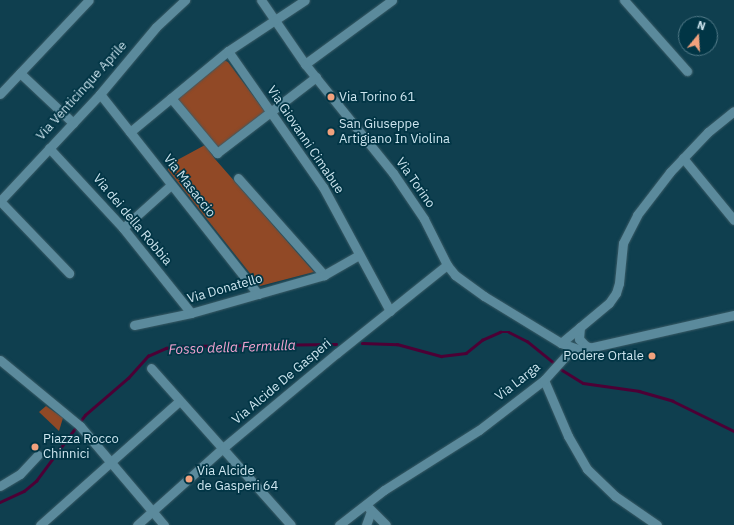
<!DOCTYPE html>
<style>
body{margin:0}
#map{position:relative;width:734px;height:525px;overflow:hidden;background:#0f3f4f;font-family:"IBM Plex Sans",sans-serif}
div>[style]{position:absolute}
.green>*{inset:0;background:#914926}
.stream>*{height:2.5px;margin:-1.25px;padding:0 1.25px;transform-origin:1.25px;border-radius:1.25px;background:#4c0035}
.roads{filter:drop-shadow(0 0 1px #3a5b66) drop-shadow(0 0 1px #3a5b66)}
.minor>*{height:9px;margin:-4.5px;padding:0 4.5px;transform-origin:4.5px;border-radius:4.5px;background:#5b8a9c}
.dots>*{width:11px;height:11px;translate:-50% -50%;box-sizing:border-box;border:2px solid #013545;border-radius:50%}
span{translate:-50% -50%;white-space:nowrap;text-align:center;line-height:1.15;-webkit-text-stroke:3.5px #013545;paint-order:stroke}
.street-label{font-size:13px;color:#cde5ef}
.poi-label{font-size:13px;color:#cde5ef}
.left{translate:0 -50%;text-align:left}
.right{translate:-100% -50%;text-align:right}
.water-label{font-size:14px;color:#f3a3d0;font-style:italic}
.north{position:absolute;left:678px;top:16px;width:40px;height:40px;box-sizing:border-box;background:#013545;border:1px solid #537b89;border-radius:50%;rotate:18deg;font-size:11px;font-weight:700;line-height:16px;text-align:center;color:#cde5ef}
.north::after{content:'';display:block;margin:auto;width:14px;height:18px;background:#f1a17d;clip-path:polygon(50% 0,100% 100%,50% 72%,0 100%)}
</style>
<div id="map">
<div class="green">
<i style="clip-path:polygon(224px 60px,228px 62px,266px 113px,217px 151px,176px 98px)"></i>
<i style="clip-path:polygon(205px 145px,215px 159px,314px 272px,260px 286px,168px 170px,168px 165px)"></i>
<i style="clip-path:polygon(46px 406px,63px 418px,59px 431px,39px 412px)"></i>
</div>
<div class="stream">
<i style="left:362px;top:343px;width:35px;rotate:2deg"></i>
<i style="left:397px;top:344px;width:46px;rotate:15.3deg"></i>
<i style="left:441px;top:356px;width:25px;rotate:-7deg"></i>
<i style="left:466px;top:353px;width:21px;rotate:-39deg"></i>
<i style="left:482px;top:340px;width:20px;rotate:-24deg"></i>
<i style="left:500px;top:332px;width:9px"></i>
<i style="left:509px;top:332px;width:20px;rotate:27deg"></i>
<i style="left:527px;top:341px;width:36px;rotate:39deg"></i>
<i style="left:559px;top:368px;width:28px;rotate:32deg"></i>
<i style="left:583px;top:383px;width:57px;rotate:8.1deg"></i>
<i style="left:639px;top:391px;width:35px;rotate:16deg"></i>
<i style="left:673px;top:401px;width:68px;rotate:26.2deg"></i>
<i style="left:0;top:502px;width:26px;rotate:-25deg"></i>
<i style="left:24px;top:491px;width:16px;rotate:-40deg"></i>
<i style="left:36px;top:481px;width:82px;rotate:-53.4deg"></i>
<i style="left:85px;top:415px;width:57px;rotate:-40.7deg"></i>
<i style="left:128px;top:378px;width:30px;rotate:-48deg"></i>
<i style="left:148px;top:356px;width:20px;rotate:-24deg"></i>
<i style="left:166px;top:348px;width:22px;rotate:-5deg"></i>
<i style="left:188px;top:346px;width:148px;rotate:-0.8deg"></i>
</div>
<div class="roads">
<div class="minor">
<i style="left:261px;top:0;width:78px;rotate:55.5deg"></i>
<i style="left:305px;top:64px;width:140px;rotate:51.1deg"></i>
<i style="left:393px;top:173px;width:55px;rotate:56deg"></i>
<i style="left:424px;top:219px;width:51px;rotate:63.4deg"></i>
<i style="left:447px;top:265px;width:13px;rotate:51deg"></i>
<i style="left:455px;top:275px;width:36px;rotate:36deg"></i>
<i style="left:484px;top:296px;width:90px;rotate:31.4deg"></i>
<i style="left:561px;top:343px;width:20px;rotate:20deg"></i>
<i style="left:580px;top:350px;width:158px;rotate:-12.8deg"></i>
<i style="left:624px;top:0;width:95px;rotate:48.4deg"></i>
<i style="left:228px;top:51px;width:166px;rotate:55.1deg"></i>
<i style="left:323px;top:187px;width:141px;rotate:61.6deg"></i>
<i style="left:305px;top:64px;width:108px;rotate:-36.3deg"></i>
<i style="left:20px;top:73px;width:73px;rotate:43.3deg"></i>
<i style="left:0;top:94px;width:129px;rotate:-46.6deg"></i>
<i style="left:100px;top:94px;width:255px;rotate:51.7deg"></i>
<i style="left:171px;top:98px;width:72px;rotate:50.1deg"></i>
<i style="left:217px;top:153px;width:125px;rotate:-37.5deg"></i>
<i style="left:130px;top:132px;width:127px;rotate:-39.6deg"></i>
<i style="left:228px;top:51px;width:92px;rotate:-33.5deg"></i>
<i style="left:49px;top:148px;width:109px;rotate:47.2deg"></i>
<i style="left:123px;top:228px;width:109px;rotate:51.3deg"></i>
<i style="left:683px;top:158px;width:80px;rotate:50.6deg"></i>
<i style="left:238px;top:178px;width:130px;rotate:48.4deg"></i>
<i style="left:0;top:201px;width:146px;rotate:-46.9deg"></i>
<i style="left:100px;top:94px;width:87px;rotate:-50.1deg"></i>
<i style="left:156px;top:27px;width:40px;rotate:-43deg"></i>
<i style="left:0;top:201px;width:100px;rotate:46.2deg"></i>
<i style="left:123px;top:228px;width:64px;rotate:-41.9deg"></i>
<i style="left:134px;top:325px;width:58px;rotate:-11.9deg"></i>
<i style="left:191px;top:313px;width:138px;rotate:-15.9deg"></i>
<i style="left:324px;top:275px;width:40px;rotate:-29.7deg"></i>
<i style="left:580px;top:327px;width:12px;rotate:95deg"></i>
<i style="left:579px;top:339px;width:10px;rotate:45deg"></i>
<i style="left:586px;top:346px;width:6px;rotate:18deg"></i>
<i style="left:561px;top:343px;width:62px;rotate:-39.8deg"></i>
<i style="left:609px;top:303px;width:12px;rotate:-55deg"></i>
<i style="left:616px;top:293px;width:10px;rotate:-73deg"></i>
<i style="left:619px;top:283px;width:40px;rotate:-84.3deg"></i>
<i style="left:623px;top:243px;width:31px;rotate:-63deg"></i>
<i style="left:637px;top:215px;width:54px;rotate:-52.5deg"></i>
<i style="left:670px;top:172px;width:55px;rotate:-46.5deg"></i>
<i style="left:708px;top:132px;width:33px;rotate:-39deg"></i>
<i style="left:0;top:360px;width:104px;rotate:39.5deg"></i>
<i style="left:80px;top:426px;width:130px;rotate:49.7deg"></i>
<i style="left:151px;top:368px;width:210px;rotate:48.3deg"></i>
<i style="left:544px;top:380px;width:61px;rotate:66.8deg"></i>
<i style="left:568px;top:436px;width:38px;rotate:60deg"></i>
<i style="left:587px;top:469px;width:39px;rotate:44deg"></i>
<i style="left:615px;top:496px;width:51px;rotate:34.6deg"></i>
<i style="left:0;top:486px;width:23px;rotate:-31deg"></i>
<i style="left:20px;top:474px;width:26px;rotate:-47deg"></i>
<i style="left:366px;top:505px;width:28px;rotate:45deg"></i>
<i style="left:40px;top:525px;width:186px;rotate:-41.7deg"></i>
<i style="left:137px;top:525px;width:117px;rotate:-41.9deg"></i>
<i style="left:224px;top:447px;width:147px;rotate:-39.8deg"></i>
<i style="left:337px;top:353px;width:141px;rotate:-38.7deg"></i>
<i style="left:339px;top:525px;width:57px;rotate:-37.9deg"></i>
<i style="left:384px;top:490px;width:112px;rotate:-32.3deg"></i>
<i style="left:479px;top:430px;width:82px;rotate:-37.6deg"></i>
<i style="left:544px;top:380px;width:42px;rotate:-47.9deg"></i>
<i style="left:366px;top:525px;width:15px;rotate:-70deg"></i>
</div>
</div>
<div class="dots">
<i style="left:331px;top:97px;background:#f1a17d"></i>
<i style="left:331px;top:132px;background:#f1a17d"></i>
<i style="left:652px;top:356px;background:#f1a17d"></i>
<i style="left:35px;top:447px;background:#f1a17d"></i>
<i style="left:189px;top:479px;background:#f1a17d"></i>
</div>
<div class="street-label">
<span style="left:82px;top:91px;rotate:-48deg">Via Venticinque Aprile</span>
<span style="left:305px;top:140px;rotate:56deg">Via Giovanni Cimabue</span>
<span style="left:415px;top:183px;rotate:55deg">Via Torino</span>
<span style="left:189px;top:186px;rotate:52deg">Via Masaccio</span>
<span style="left:132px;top:220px;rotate:50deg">Via dei della Robbia</span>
<span style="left:225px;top:289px;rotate:-16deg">Via Donatello</span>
<span style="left:282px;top:382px;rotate:-40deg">Via Alcide De Gasperi</span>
<span style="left:518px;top:382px;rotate:-38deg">Via Larga</span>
</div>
<div class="poi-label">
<span class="left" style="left:339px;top:97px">Via Torino 61</span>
<span class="left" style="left:339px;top:132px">San Giuseppe<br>Artigiano In Violina</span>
<span class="right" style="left:644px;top:356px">Podere Ortale</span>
<span class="left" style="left:43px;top:447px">Piazza Rocco<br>Chinnici</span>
<span class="left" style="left:197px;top:479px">Via Alcide<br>de Gasperi 64</span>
</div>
<div class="water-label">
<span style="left:232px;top:347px;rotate:-2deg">Fosso della Fermulla</span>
</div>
<div class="north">N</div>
</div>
